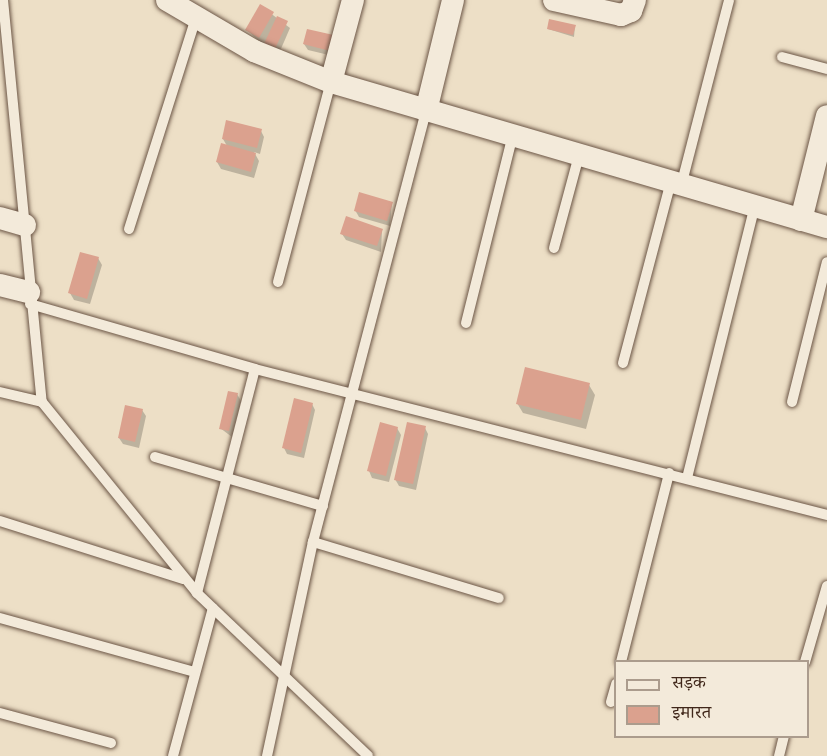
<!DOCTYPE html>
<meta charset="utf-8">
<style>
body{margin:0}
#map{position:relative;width:827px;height:756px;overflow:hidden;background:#eddfc6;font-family:"IM FELL Great Primer","Noto Serif Devanagari",serif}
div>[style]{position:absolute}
.shadow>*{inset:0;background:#0003}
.building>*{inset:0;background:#dba18e}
.roads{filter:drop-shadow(0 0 2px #6b5545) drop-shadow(0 0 2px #6b5545)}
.service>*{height:10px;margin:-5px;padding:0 5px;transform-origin:5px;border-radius:5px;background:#f3eada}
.minor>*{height:22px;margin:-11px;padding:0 11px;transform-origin:11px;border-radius:11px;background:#f3eada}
span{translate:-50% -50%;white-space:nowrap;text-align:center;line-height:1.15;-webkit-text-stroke:5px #f3eada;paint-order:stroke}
.legend{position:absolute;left:614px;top:660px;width:195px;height:78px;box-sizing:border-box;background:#f3eada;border:2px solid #ab9c8d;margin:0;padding:8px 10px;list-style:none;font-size:18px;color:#40271a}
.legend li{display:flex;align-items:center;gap:12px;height:30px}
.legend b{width:30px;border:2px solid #ab9c8d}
</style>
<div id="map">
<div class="shadow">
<i style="clip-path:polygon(261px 6px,290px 28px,277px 58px,247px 30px)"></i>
<i style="clip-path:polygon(575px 26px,574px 37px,548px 29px)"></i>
<i style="clip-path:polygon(337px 38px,337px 57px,308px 50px,304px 44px)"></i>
<i style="clip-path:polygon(261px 131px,264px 137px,260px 154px,254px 152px,259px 161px,254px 178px,221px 169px,217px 162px,227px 146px,223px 139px)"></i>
<i style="clip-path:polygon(392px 203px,390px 226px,359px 217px,355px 210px)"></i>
<i style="clip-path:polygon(382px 230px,381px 252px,346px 240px,342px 234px)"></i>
<i style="clip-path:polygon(98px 258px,102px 265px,90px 304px,74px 300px,70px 293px)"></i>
<i style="clip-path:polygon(589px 385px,595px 395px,586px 429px,523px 413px,517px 403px)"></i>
<i style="clip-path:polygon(237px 394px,241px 401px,232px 437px,220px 428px)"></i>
<i style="clip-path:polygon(312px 404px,315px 410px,304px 458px,287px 454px,284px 448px)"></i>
<i style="clip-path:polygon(142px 410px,146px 416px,139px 448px,123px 444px,119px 438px)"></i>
<i style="clip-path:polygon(397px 428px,401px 435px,389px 482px,372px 478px,369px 471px)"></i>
<i style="clip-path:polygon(425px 428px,428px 434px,416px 490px,399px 486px,395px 479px)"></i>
</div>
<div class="building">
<i style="clip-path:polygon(260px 4px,274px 12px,259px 38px,245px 30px)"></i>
<i style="clip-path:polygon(277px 16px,288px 21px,273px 53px,262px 48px)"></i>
<i style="clip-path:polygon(549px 19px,576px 25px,573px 35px,547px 29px)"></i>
<i style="clip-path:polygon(307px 29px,338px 36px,334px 52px,303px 44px)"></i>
<i style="clip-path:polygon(226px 120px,262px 129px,257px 148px,222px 139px)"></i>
<i style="clip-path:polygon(221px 143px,256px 153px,251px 172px,216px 162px)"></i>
<i style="clip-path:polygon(359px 192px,393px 202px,387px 221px,354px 211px)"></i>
<i style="clip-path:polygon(346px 216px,383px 229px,377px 246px,340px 234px)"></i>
<i style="clip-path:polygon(80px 252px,99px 257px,87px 299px,68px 293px)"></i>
<i style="clip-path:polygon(525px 367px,590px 383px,581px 420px,516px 404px)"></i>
<i style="clip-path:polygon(228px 391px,238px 393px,229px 431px,219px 429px)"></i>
<i style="clip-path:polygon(294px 398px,313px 403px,301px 453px,282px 448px)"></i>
<i style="clip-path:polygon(125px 405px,143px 409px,135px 442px,118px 438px)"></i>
<i style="clip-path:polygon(380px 422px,398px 427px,386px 476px,367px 471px)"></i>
<i style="clip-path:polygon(407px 422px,426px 426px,413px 484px,394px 480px)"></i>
</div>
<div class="roads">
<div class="service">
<i style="left:3px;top:0;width:404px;rotate:84.5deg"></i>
<i style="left:42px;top:402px;width:246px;rotate:50.9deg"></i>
<i style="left:197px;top:593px;width:236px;rotate:43.6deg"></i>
<i style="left:782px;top:57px;width:47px;rotate:14.9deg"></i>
<i style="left:681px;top:186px;width:192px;rotate:-75.5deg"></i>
<i style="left:129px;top:229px;width:221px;rotate:-72.4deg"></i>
<i style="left:554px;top:248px;width:92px;rotate:-74.9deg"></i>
<i style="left:278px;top:282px;width:207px;rotate:-75.2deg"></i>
<i style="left:30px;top:304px;width:234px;rotate:16.1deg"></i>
<i style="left:255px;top:369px;width:590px;rotate:14.32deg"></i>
<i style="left:466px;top:323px;width:190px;rotate:-76deg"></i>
<i style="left:623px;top:363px;width:184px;rotate:-75.2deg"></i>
<i style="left:0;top:392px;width:43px;rotate:13.4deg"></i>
<i style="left:792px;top:402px;width:144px;rotate:-76deg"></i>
<i style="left:155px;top:457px;width:175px;rotate:16.3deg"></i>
<i style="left:687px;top:478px;width:277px;rotate:-76deg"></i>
<i style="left:0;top:521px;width:192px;rotate:17.6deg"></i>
<i style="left:313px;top:542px;width:194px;rotate:16.8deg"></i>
<i style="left:197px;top:593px;width:231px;rotate:-75.5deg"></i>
<i style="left:0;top:618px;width:202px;rotate:15.5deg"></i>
<i style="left:621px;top:662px;width:195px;rotate:-75.7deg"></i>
<i style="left:805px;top:662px;width:79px;rotate:-73.9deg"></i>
<i style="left:611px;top:702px;width:19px;rotate:-74deg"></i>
<i style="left:0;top:713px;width:115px;rotate:15.1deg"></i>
<i style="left:173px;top:756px;width:153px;rotate:-74.9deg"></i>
<i style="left:267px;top:756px;width:219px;rotate:-77.9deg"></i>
<i style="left:313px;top:542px;width:446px;rotate:-75.3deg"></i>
<i style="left:779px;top:756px;width:21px;rotate:-76deg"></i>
</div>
<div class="minor">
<i style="left:167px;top:0;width:101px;rotate:30.4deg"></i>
<i style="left:254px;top:51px;width:83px;rotate:21.9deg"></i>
<i style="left:331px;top:82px;width:517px;rotate:16.3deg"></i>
<i style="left:554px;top:0;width:69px;rotate:12.6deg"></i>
<i style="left:621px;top:15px;width:11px;rotate:-22deg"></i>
<i style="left:631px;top:11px;width:12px;rotate:-70deg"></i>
<i style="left:331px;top:82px;width:85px;rotate:-75deg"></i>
<i style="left:426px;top:111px;width:114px;rotate:-76.3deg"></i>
<i style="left:0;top:218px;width:26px;rotate:16deg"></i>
<i style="left:801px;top:220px;width:107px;rotate:-76deg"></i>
<i style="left:0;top:285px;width:30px;rotate:14deg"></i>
</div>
</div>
<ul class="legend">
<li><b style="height:8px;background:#f3eada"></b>सड़क</li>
<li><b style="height:16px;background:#dba18e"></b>इमारत</li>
</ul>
</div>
